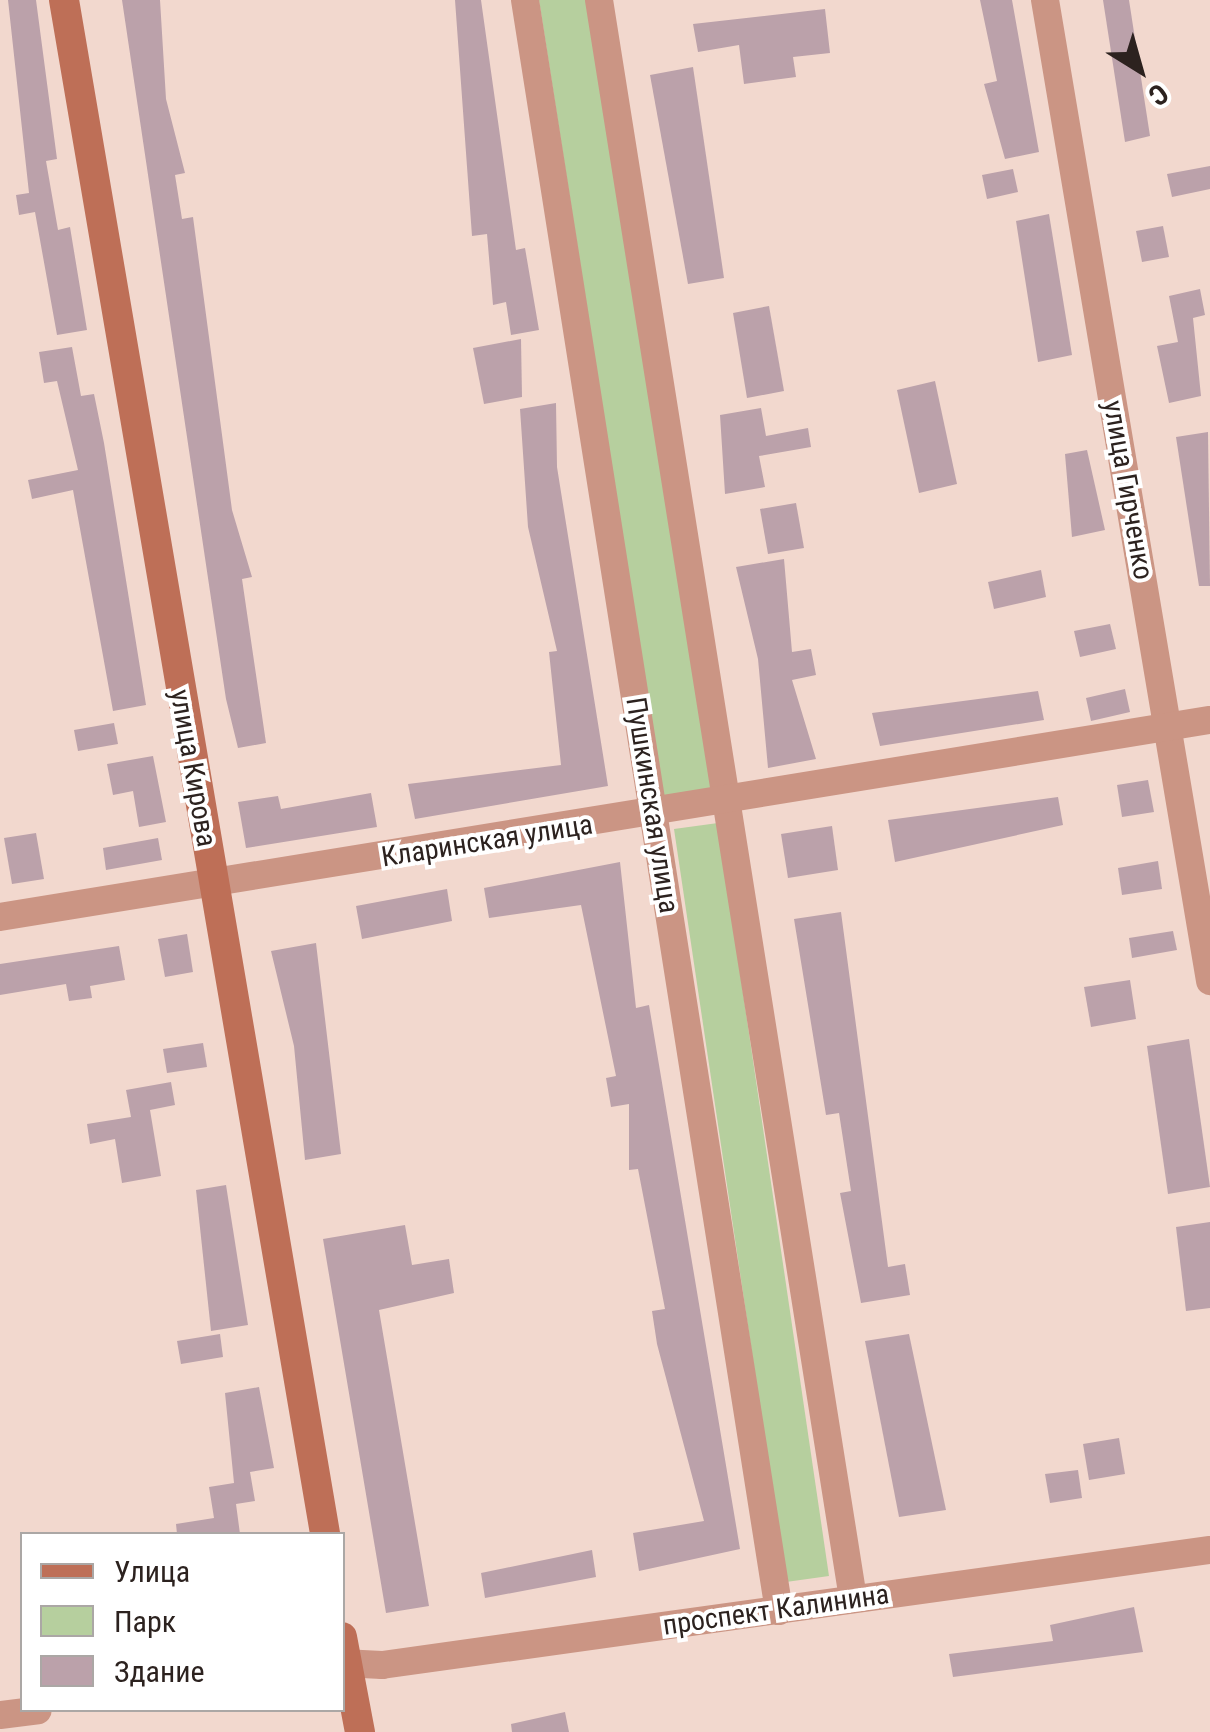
<!DOCTYPE html>
<meta charset="utf-8">
<style>
body{margin:0}
#map{position:relative;width:1210px;height:1732px;overflow:hidden;background:#f2d8ce;font-family:"Roboto Condensed",sans-serif}
div>[style]{position:absolute}
.green>*{inset:0;background:#b6cf9e}
.building>*{inset:0;background:#bba1aa}
.street>*{height:28px;margin:-14px;padding:0 14px;transform-origin:14px;border-radius:14px;background:#cb9584}
.secondary>*{height:30px;margin:-15px;padding:0 15px;transform-origin:15px;border-radius:15px;background:#be6f57}
span{translate:-50% -50%;white-space:nowrap;text-align:center;line-height:1.15;-webkit-text-stroke:8px #fff;paint-order:stroke}
.street-label{font-size:28px;color:#2c221f}
.legend{position:absolute;left:20px;top:1532px;width:325px;height:180px;box-sizing:border-box;background:#fff;border:2px solid #aba7a5;margin:0;padding:12px 18px;list-style:none;font-size:30px;color:#2c221f}
.legend li{display:flex;align-items:center;gap:20px;height:50px}
.legend b{width:50px;border:2px solid #aba7a5}
.north{position:absolute;left:1090px;top:20px;width:100px;height:100px;-webkit-text-stroke:8px #fff;paint-order:stroke;rotate:143deg;font-size:28px;font-weight:700;line-height:40px;text-align:center;color:#2c221f}
.north::after{content:'';display:block;margin:auto;width:35px;height:45px;background:#2c221f;clip-path:polygon(50% 0,100% 100%,50% 72%,0 100%)}
</style>
<div id="map">
<div class="green">
<i style="clip-path:polygon(539px 0,588px 0,714px 792px,664px 803px)"></i>
<i style="clip-path:polygon(718px 823px,829px 1576px,786px 1582px,674px 829px)"></i>
</div>
<div class="building">
<i style="clip-path:polygon(8px 0,36px 0,57px 159px,46px 161px,58px 230px,70px 227px,87px 330px,57px 335px,35px 212px,19px 215px,16px 195px,29px 193px)"></i>
<i style="clip-path:polygon(122px 0,160px 0,166px 99px,185px 173px,175px 175px,182px 219px,193px 217px,232px 510px,252px 577px,242px 579px,266px 743px,238px 748px,226px 699px)"></i>
<i style="clip-path:polygon(455px 0,481px 0,516px 250px,525px 248px,539px 330px,511px 335px,506px 302px,493px 305px,487px 234px,472px 236px)"></i>
<i style="clip-path:polygon(980px 0,1012px 0,1039px 152px,1005px 159px,984px 84px,997px 81px)"></i>
<i style="clip-path:polygon(1103px 0,1129px 0,1150px 136px,1125px 142px)"></i>
<i style="clip-path:polygon(825px 9px,830px 53px,793px 57px,796px 77px,744px 84px,739px 45px,698px 52px,693px 24px)"></i>
<i style="clip-path:polygon(693px 67px,724px 278px,688px 284px,650px 75px)"></i>
<i style="clip-path:polygon(1210px 166px,1210px 189px,1172px 197px,1167px 174px)"></i>
<i style="clip-path:polygon(1013px 169px,1018px 192px,987px 199px,982px 175px)"></i>
<i style="clip-path:polygon(1049px 214px,1072px 355px,1038px 362px,1016px 221px)"></i>
<i style="clip-path:polygon(1163px 226px,1169px 257px,1142px 262px,1136px 231px)"></i>
<i style="clip-path:polygon(1200px 289px,1205px 315px,1193px 318px,1201px 396px,1169px 403px,1157px 346px,1178px 342px,1169px 296px)"></i>
<i style="clip-path:polygon(769px 306px,784px 391px,747px 398px,733px 313px)"></i>
<i style="clip-path:polygon(521px 339px,522px 397px,484px 404px,473px 348px)"></i>
<i style="clip-path:polygon(72px 347px,81px 396px,94px 394px,104px 443px,146px 705px,113px 711px,73px 490px,32px 499px,28px 480px,78px 470px,57px 381px,44px 383px,39px 352px)"></i>
<i style="clip-path:polygon(935px 381px,957px 484px,919px 493px,897px 390px)"></i>
<i style="clip-path:polygon(556px 403px,557px 467px,608px 786px,415px 819px,408px 784px,561px 765px,549px 652px,557px 651px,528px 527px,520px 409px)"></i>
<i style="clip-path:polygon(761px 408px,766px 436px,808px 428px,811px 447px,759px 456px,765px 487px,725px 494px,720px 415px)"></i>
<i style="clip-path:polygon(1208px 432px,1210px 586px,1199px 586px,1176px 437px)"></i>
<i style="clip-path:polygon(1087px 450px,1105px 530px,1072px 537px,1065px 454px)"></i>
<i style="clip-path:polygon(796px 503px,804px 548px,768px 554px,760px 509px)"></i>
<i style="clip-path:polygon(784px 559px,792px 652px,811px 649px,816px 675px,792px 680px,816px 759px,768px 768px,758px 659px,736px 567px)"></i>
<i style="clip-path:polygon(1041px 570px,1046px 597px,994px 609px,988px 582px)"></i>
<i style="clip-path:polygon(1110px 624px,1116px 649px,1080px 657px,1074px 631px)"></i>
<i style="clip-path:polygon(1125px 689px,1130px 712px,1091px 721px,1086px 698px)"></i>
<i style="clip-path:polygon(1038px 691px,1044px 720px,880px 746px,872px 713px)"></i>
<i style="clip-path:polygon(114px 723px,118px 744px,78px 751px,74px 730px)"></i>
<i style="clip-path:polygon(153px 756px,166px 822px,139px 827px,133px 791px,113px 795px,107px 764px)"></i>
<i style="clip-path:polygon(1148px 780px,1154px 812px,1122px 817px,1117px 785px)"></i>
<i style="clip-path:polygon(371px 793px,377px 827px,246px 848px,238px 802px,278px 796px,281px 809px)"></i>
<i style="clip-path:polygon(1058px 797px,1063px 825px,895px 862px,888px 820px)"></i>
<i style="clip-path:polygon(832px 826px,838px 870px,788px 878px,781px 834px)"></i>
<i style="clip-path:polygon(36px 833px,44px 879px,12px 884px,4px 838px)"></i>
<i style="clip-path:polygon(158px 838px,162px 860px,106px 870px,103px 848px)"></i>
<i style="clip-path:polygon(1158px 861px,1162px 889px,1122px 895px,1118px 868px)"></i>
<i style="clip-path:polygon(620px 862px,636px 1008px,649px 1005px,740px 1549px,639px 1571px,633px 1533px,704px 1521px,657px 1344px,652px 1311px,665px 1309px,638px 1169px,629px 1170px,629px 1104px,611px 1107px,606px 1078px,616px 1076px,581px 905px,489px 918px,484px 888px)"></i>
<i style="clip-path:polygon(447px 889px,452px 921px,362px 939px,356px 906px)"></i>
<i style="clip-path:polygon(841px 912px,888px 1267px,905px 1264px,910px 1295px,861px 1303px,840px 1193px,851px 1191px,839px 1113px,826px 1115px,794px 919px)"></i>
<i style="clip-path:polygon(1173px 931px,1177px 950px,1132px 958px,1129px 938px)"></i>
<i style="clip-path:polygon(187px 934px,193px 972px,165px 977px,158px 939px)"></i>
<i style="clip-path:polygon(316px 943px,341px 1154px,305px 1160px,294px 1046px,271px 951px)"></i>
<i style="clip-path:polygon(119px 946px,125px 980px,90px 986px,92px 998px,69px 1001px,66px 984px,0 995px,0 964px)"></i>
<i style="clip-path:polygon(1130px 980px,1136px 1019px,1091px 1027px,1084px 987px)"></i>
<i style="clip-path:polygon(1189px 1039px,1210px 1187px,1168px 1194px,1147px 1046px)"></i>
<i style="clip-path:polygon(203px 1043px,207px 1067px,167px 1073px,163px 1049px)"></i>
<i style="clip-path:polygon(171px 1082px,175px 1105px,150px 1110px,161px 1176px,122px 1183px,115px 1139px,90px 1144px,87px 1124px,131px 1117px,126px 1090px)"></i>
<i style="clip-path:polygon(226px 1185px,248px 1325px,211px 1331px,196px 1190px)"></i>
<i style="clip-path:polygon(1210px 1222px,1210px 1308px,1186px 1311px,1176px 1227px)"></i>
<i style="clip-path:polygon(405px 1225px,412px 1265px,449px 1259px,454px 1293px,379px 1310px,429px 1606px,386px 1613px,323px 1239px)"></i>
<i style="clip-path:polygon(220px 1334px,223px 1357px,181px 1364px,177px 1341px)"></i>
<i style="clip-path:polygon(909px 1334px,946px 1510px,899px 1517px,865px 1341px)"></i>
<i style="clip-path:polygon(259px 1387px,274px 1468px,250px 1472px,255px 1501px,236px 1504px,240px 1534px,177px 1534px,176px 1524px,214px 1518px,209px 1487px,234px 1483px,225px 1393px)"></i>
<i style="clip-path:polygon(1119px 1438px,1125px 1474px,1089px 1480px,1083px 1444px)"></i>
<i style="clip-path:polygon(1078px 1470px,1082px 1498px,1050px 1503px,1045px 1474px)"></i>
<i style="clip-path:polygon(592px 1550px,596px 1577px,485px 1598px,481px 1573px)"></i>
<i style="clip-path:polygon(1134px 1607px,1143px 1652px,953px 1677px,949px 1654px,1053px 1641px,1050px 1625px)"></i>
<i style="clip-path:polygon(565px 1712px,569px 1732px,512px 1732px,511px 1724px)"></i>
</div>
<div class="street">
<i style="left:525px;top:0;width:1631px;rotate:81.04deg"></i>
<i style="left:599px;top:0;width:1619px;rotate:80.97deg"></i>
<i style="left:1045px;top:0;width:995px;rotate:80.45deg"></i>
<i style="left:0;top:917px;width:1226px;rotate:-9.25deg"></i>
<i style="left:342px;top:1663px;width:40px;rotate:2.9deg"></i>
<i style="left:382px;top:1665px;width:836px;rotate:-7.91deg"></i>
<i style="left:0;top:1715px;width:38px;rotate:-7deg"></i>
</div>
<div class="secondary">
<i style="left:64px;top:0;width:1556px;rotate:80.34deg"></i>
<i style="left:342px;top:1637px;width:97px;rotate:79.3deg"></i>
</div>
<div class="street-label">
<span style="left:1128px;top:490px;rotate:80deg">улица Гирченко</span>
<span style="left:193px;top:768px;rotate:80deg">улица Кирова</span>
<span style="left:652px;top:805px;rotate:81deg">Пушкинская улица</span>
<span style="left:487px;top:841px;rotate:-9deg">Кларинская улица</span>
<span style="left:776px;top:1610px;rotate:-8deg">проспект Калинина</span>
</div>
<ul class="legend">
<li><b style="height:12px;background:#be6f57"></b>Улица</li>
<li><b style="height:28px;background:#b6cf9e"></b>Парк</li>
<li><b style="height:28px;background:#bba1aa"></b>Здание</li>
</ul>
<div class="north">С</div>
</div>
